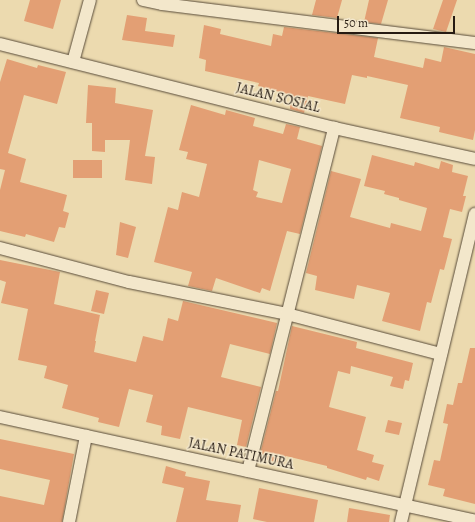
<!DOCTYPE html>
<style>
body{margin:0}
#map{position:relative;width:475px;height:522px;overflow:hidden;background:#ecdaaf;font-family:Alegreya,serif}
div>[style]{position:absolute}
.building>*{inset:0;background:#e39f74}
.roads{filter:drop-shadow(0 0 1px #584b39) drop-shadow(0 0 1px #584b39)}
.minor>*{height:12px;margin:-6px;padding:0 6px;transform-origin:6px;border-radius:6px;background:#f3e7cb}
span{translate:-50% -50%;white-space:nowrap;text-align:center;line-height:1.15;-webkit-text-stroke:3px #f3e7cb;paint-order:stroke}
.street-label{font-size:14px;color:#261b12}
.scale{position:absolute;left:337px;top:16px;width:118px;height:18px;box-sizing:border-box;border:2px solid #261b12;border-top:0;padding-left:5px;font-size:12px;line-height:14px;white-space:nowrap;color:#261b12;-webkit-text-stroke:3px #f3e7cb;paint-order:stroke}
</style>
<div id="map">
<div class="building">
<i style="clip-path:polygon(30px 0,61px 0,53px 29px,24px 21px)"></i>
<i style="clip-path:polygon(316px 0,342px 0,337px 18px,312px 15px)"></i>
<i style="clip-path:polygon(369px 0,388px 0,381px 24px,364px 22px)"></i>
<i style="clip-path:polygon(443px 0,457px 0,446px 32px,433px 29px)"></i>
<i style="clip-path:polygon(127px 15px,147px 18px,145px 31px,175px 35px,173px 47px,122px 40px)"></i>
<i style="clip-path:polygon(204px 25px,221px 29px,220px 34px,271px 46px,273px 34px,282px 36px,284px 27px,378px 38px,374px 57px,423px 68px,425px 58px,441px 62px,444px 47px,475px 54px,475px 130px,473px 140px,439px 132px,440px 127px,400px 118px,408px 85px,367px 76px,367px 78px,352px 75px,345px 104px,308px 96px,304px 113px,290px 109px,291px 95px,258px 86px,259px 83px,205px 71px,206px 60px,199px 58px)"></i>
<i style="clip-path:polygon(7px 59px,37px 68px,38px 65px,66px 72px,57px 104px,24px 95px,8px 153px,26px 159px,20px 182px,67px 195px,63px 211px,69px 213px,65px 228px,59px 227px,54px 242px,26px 234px,25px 237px,0 231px,0 190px,5px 170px,0 169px,0 82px)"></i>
<i style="clip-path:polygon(88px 85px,116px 88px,115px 103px,153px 110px,145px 156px,155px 157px,152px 184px,125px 180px,130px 140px,105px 140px,105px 152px,92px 151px,92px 123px,86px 123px)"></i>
<i style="clip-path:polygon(evenodd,191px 105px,225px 115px,226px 110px,255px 118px,253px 126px,283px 134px,286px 124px,300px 127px,297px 139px,322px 146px,300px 234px,287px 231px,270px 291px,262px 288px,260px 293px,216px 278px,212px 291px,188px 286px,192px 272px,154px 262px,168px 207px,178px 210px,182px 192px,199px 197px,207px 164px,186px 159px,188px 152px,179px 150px,191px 105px,259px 160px,291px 169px,282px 203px,256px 197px,258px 192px,253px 190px,259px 160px)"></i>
<i style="clip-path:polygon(372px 155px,414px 166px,415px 162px,439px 169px,441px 161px,453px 165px,452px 172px,468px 176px,463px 196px,466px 196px,462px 212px,450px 209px,443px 237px,452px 239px,444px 270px,440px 269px,431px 303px,427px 302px,420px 331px,382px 321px,390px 293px,357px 285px,354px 299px,315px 290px,317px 276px,306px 273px,331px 171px,361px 179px,350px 217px,390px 228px,391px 223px,421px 231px,427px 208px,399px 200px,399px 198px,384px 194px,385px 191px,364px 186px)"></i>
<i style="clip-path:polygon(73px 160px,102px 160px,102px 178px,73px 178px)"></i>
<i style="clip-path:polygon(120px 222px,136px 227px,128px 258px,116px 255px)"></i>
<i style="clip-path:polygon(0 260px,60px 272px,54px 304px,100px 315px,95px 341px,96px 341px,94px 352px,136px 362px,143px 336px,163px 341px,168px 318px,178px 321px,183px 301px,277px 323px,270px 354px,230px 344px,221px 377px,261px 387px,246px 447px,237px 445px,242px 420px,188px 407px,180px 439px,161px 435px,162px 426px,146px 422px,153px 395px,129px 389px,119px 427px,98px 422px,99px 418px,62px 408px,68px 385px,44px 378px,47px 366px,18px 360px,28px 309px,1px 303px,6px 282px,0 280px)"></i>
<i style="clip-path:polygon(96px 290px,109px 293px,104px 314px,91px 311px)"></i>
<i style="clip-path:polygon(292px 326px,357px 342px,356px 348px,413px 363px,409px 381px,405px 380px,403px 389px,390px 386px,393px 377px,351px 366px,350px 374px,338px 371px,329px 407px,366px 417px,357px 450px,374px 455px,372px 462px,384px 465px,379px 481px,367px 477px,366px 480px,327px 468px,327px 466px,286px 456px,284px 464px,259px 458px,276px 391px,278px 391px)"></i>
<i style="clip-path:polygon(470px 348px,475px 348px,475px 504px,443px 496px,445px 489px,428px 485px,434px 460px,440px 461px,448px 424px,443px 423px,447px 404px,453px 405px,458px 383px,462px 383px)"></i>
<i style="clip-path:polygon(388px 420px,402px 423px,399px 435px,385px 432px)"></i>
<i style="clip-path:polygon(0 439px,74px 454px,62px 522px,0 522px,0 496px,44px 505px,50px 480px,0 469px)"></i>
<i style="clip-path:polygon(166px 466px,186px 472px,185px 476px,210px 481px,206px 500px,241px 505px,238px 522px,176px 522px,184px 488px,162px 483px)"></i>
<i style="clip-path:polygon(259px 488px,318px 500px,314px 522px,267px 522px,253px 519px)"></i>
<i style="clip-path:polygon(349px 508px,390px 515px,389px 522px,347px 522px)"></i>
</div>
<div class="roads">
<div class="minor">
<i style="left:143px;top:0;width:19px;rotate:12deg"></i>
<i style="left:162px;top:4px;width:315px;rotate:7.1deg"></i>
<i style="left:0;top:44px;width:344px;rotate:14.1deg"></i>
<i style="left:334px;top:128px;width:144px;rotate:12.4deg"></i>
<i style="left:73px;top:62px;width:64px;rotate:-74.7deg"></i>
<i style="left:0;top:248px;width:133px;rotate:14.8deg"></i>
<i style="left:129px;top:282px;width:161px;rotate:11.4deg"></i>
<i style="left:287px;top:314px;width:159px;rotate:14.6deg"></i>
<i style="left:0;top:417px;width:486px;rotate:12.3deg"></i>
<i style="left:248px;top:471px;width:354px;rotate:-75.9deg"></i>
<i style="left:69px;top:522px;width:88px;rotate:-78.8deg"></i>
<i style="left:401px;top:522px;width:317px;rotate:-76.5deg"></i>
</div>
</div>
<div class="street-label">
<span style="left:278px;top:98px;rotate:14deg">JALAN SOSIAL</span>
<span style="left:241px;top:454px;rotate:12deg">JALAN PATIMURA</span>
</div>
<div class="scale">50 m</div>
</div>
